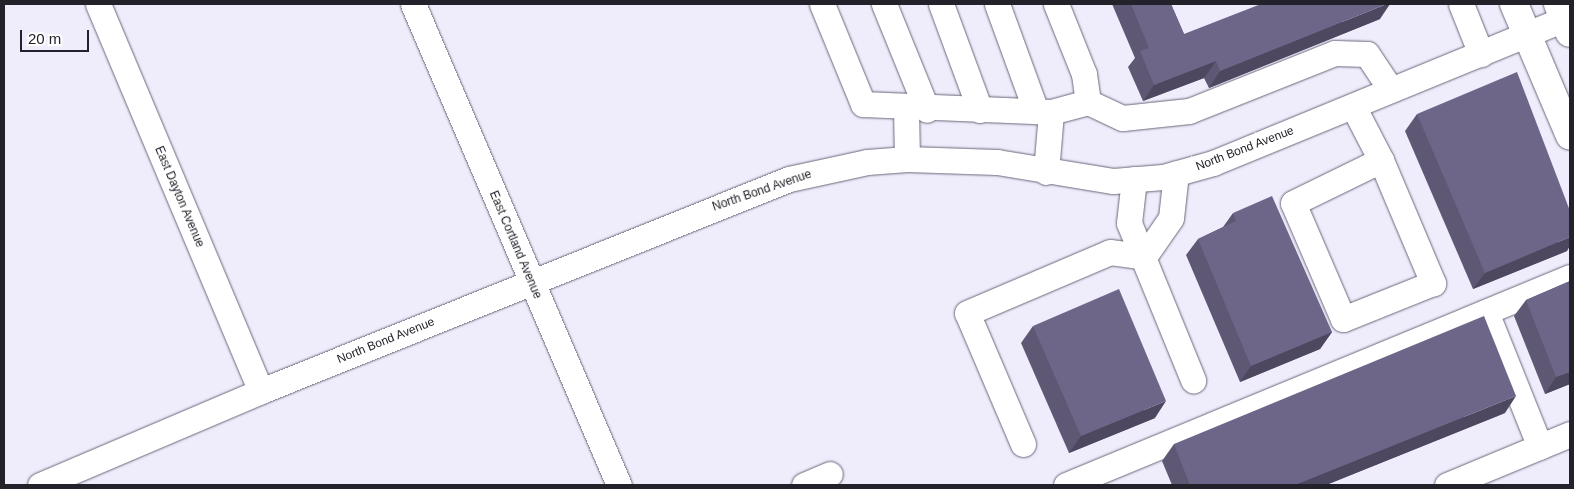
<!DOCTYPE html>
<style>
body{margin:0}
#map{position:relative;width:1574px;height:489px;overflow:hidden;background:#efecfc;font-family:Helvetica,sans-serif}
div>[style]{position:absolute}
.roads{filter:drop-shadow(0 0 1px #6b6779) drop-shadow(0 0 1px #6b6779)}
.minor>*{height:25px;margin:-12.5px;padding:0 12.5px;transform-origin:12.5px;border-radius:12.5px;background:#fff}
.major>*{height:28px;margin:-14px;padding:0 14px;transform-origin:14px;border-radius:14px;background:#fff}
.wall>*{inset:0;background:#5f5875}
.shaded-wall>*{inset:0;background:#4d475f}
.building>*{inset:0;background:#6e6688}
span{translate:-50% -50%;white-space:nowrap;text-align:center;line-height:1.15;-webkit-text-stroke:5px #fff;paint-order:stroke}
.street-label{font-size:12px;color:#232129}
.frame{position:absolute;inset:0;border:5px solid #232129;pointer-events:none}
.scale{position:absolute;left:20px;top:30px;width:69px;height:22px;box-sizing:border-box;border:2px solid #232129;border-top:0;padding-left:6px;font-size:15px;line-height:18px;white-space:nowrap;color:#232129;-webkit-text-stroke:4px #fff;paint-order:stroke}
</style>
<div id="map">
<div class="roads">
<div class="minor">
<i style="left:98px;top:4px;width:420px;rotate:67.2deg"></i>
<i style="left:413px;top:4px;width:523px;rotate:66.82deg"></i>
<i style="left:822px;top:4px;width:108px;rotate:67.7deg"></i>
<i style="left:863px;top:104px;width:188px;rotate:2.4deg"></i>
<i style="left:1051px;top:112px;width:38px;rotate:-15deg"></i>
<i style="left:1088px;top:102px;width:38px;rotate:25deg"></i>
<i style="left:1123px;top:118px;width:66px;rotate:-6.1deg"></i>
<i style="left:1189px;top:111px;width:157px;rotate:-21.7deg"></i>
<i style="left:1335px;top:53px;width:32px;rotate:2deg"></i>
<i style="left:1367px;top:54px;width:43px;rotate:56.3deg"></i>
<i style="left:884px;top:4px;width:114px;rotate:67.9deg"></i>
<i style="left:941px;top:4px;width:113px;rotate:69.8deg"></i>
<i style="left:997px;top:4px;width:114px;rotate:70deg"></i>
<i style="left:1056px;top:4px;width:75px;rotate:68.2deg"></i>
<i style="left:1084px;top:74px;width:28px;rotate:82deg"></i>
<i style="left:1461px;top:4px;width:54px;rotate:68.2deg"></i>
<i style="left:1353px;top:106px;width:61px;rotate:62.6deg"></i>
<i style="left:1381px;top:160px;width:134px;rotate:67.1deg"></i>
<i style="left:1433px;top:283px;width:97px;rotate:158.2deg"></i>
<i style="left:1343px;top:319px;width:126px;rotate:-113.3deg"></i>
<i style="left:1293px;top:203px;width:98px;rotate:-26deg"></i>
<i style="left:906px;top:108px;width:51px;rotate:88.9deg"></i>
<i style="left:1046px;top:172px;width:60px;rotate:-85.2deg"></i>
<i style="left:1134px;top:179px;width:44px;rotate:96.5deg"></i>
<i style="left:1129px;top:223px;width:170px;rotate:67.8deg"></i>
<i style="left:1144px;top:257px;width:47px;rotate:-55.3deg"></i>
<i style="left:1171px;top:218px;width:45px;rotate:-83.7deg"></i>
<i style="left:1486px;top:312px;width:145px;rotate:68.2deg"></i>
<i style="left:1023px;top:444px;width:142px;rotate:-113.1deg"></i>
<i style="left:967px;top:313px;width:155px;rotate:-23.1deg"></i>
<i style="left:1110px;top:252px;width:34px;rotate:8deg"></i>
<i style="left:40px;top:485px;width:240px;rotate:-23deg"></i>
<i style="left:261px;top:391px;width:569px;rotate:-21.88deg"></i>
<i style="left:789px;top:179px;width:80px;rotate:-12.3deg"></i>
<i style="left:867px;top:162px;width:40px;rotate:-4.3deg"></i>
<i style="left:907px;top:159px;width:90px;rotate:1.9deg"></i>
<i style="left:997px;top:162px;width:118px;rotate:9.3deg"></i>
<i style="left:1113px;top:181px;width:50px;rotate:-4.6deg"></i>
<i style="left:1163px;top:177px;width:52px;rotate:-15.6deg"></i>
<i style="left:1213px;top:163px;width:379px;rotate:-22.3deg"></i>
<i style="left:804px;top:485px;width:28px;rotate:-23deg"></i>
<i style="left:1066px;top:485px;width:545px;rotate:-22.43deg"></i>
<i style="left:1447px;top:485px;width:133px;rotate:-22.5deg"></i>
</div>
<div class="major">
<i style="left:1514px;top:4px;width:143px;rotate:67deg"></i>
<i style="left:1558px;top:4px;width:31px;rotate:68deg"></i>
</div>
</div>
<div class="wall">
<i style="clip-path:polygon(1112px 4px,1171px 4px,1184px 34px,1380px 19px,1209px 88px,1204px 78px,1143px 101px,1128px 67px,1135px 58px)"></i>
<i style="clip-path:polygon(1417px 114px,1567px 251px,1473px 289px,1405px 131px)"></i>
<i style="clip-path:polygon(1233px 213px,1332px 332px,1320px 349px,1240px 382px,1186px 255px,1198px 239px,1223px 227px)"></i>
<i style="clip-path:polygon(1570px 281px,1570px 384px,1545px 394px,1514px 316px,1526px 300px)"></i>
<i style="clip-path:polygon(1033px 326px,1155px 418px,1069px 453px,1021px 343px)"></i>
<i style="clip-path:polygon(1505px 413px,1326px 485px,1172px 485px,1162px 461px,1174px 444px)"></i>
</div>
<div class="shaded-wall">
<i style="clip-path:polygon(1387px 4px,1390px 4px,1380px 19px,1209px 88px,1220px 71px)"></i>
<i style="clip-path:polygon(1216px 61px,1204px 78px,1143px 101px,1154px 85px)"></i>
<i style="clip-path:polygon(1570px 237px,1570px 246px,1567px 251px,1473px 289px,1485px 273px)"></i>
<i style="clip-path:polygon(1332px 332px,1320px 349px,1240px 382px,1251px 366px)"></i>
<i style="clip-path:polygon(1570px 372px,1570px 384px,1545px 394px,1556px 377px)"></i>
<i style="clip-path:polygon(1516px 396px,1505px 413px,1326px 485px,1295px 485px)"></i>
<i style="clip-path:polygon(1166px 401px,1155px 418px,1069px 453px,1081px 436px)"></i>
</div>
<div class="building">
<i style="clip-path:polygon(1131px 4px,1171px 4px,1184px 34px,1261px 4px,1387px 4px,1220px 71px,1216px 61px,1154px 85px,1140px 51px,1149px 48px)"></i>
<i style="clip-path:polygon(1517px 72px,1570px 211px,1570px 237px,1485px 273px,1417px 114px)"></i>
<i style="clip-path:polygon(1272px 196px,1332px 332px,1251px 366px,1198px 239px,1236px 221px,1233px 213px)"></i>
<i style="clip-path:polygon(1570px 281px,1570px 372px,1556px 377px,1526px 300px)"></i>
<i style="clip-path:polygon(1119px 289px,1166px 401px,1081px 436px,1033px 326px)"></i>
<i style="clip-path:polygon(1484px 316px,1516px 396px,1295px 485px,1190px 485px,1174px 444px)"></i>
</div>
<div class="street-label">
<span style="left:1245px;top:149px;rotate:-21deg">North Bond Avenue</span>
<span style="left:762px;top:191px;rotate:-19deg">North Bond Avenue</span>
<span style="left:179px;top:197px;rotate:67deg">East Dayton Avenue</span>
<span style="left:515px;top:245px;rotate:67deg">East Cortland Avenue</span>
<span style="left:386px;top:341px;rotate:-22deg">North Bond Avenue</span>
</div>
<div class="frame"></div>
<div class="scale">20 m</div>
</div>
